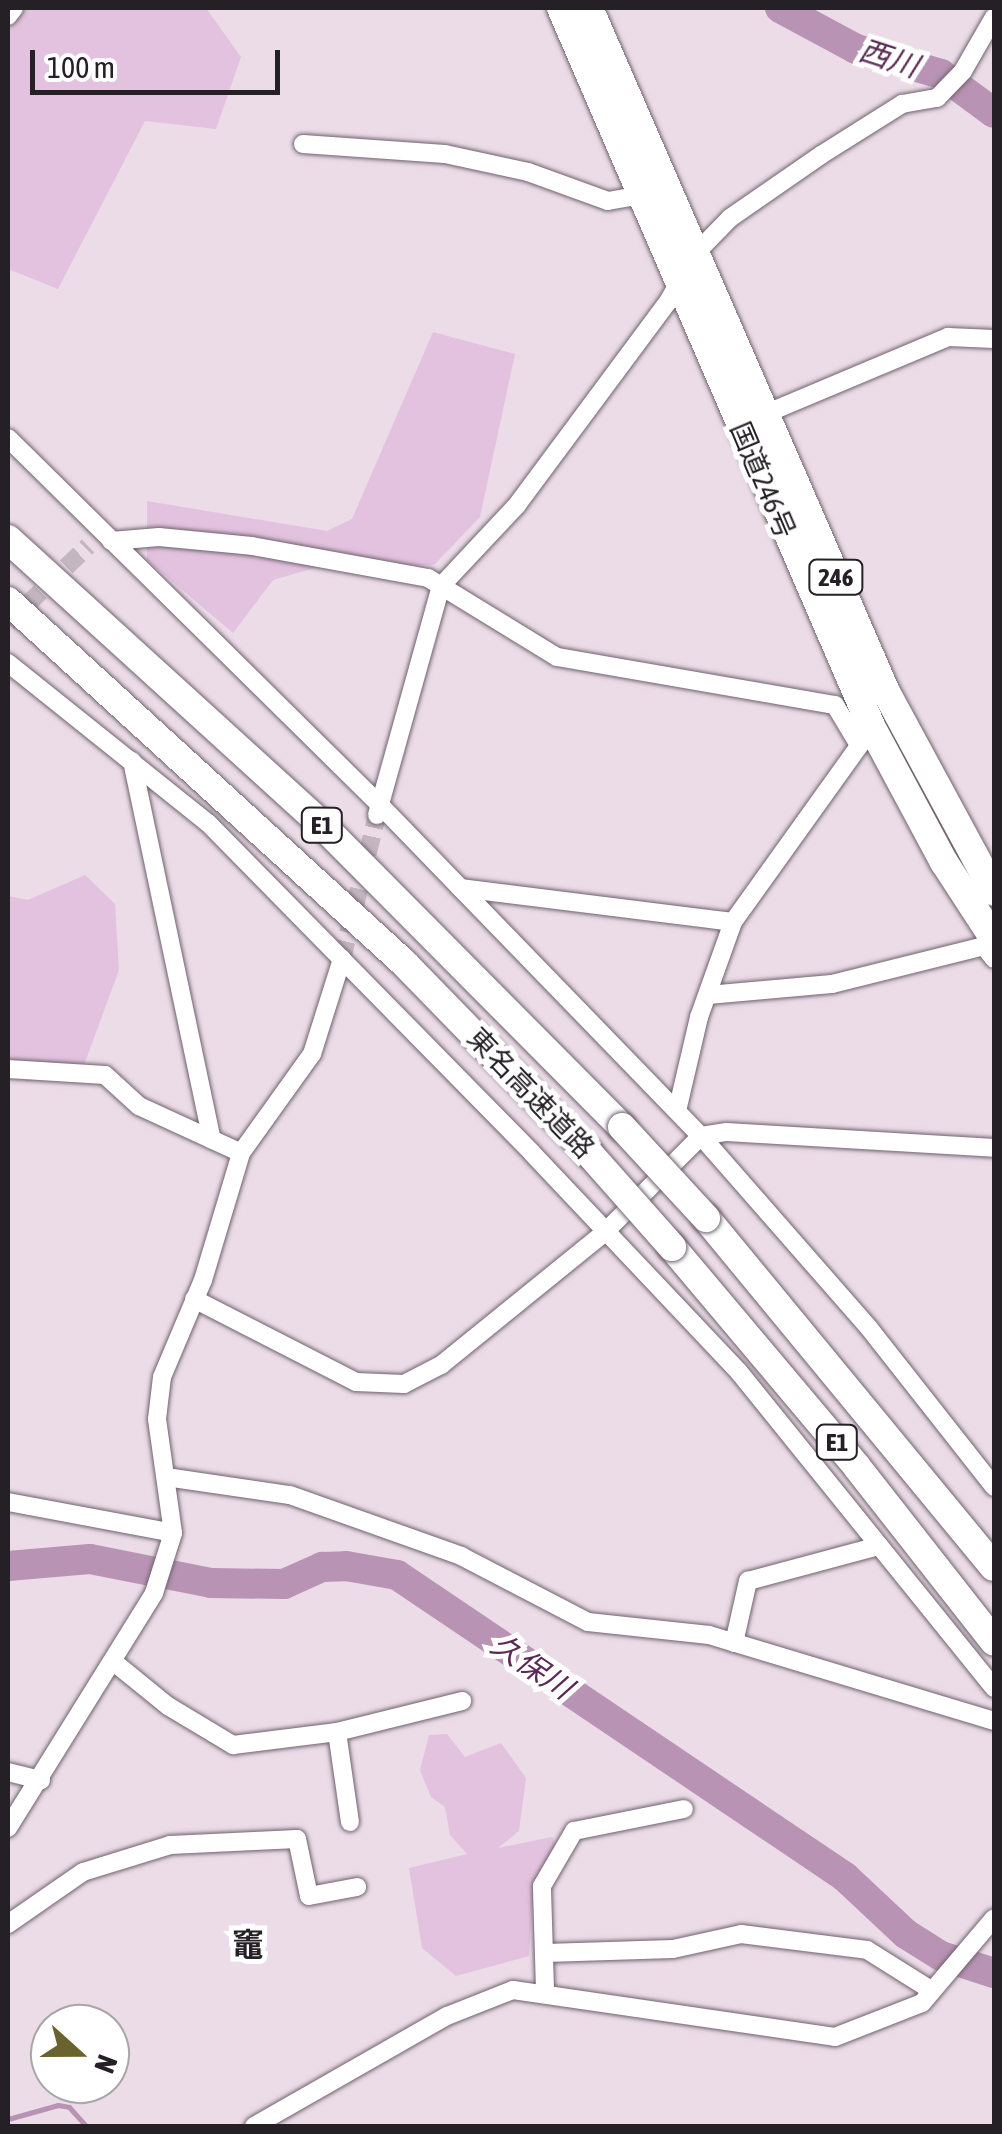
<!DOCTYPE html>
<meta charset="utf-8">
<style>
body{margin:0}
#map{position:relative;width:1002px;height:2134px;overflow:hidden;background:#ebdce8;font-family:"Asap Condensed","Noto Sans JP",sans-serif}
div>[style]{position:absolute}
.green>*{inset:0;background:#e3c2df}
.stream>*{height:5px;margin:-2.5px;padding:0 2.5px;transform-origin:2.5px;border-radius:2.5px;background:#b993b4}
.river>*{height:30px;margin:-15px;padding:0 15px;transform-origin:15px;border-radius:15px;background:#b993b4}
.minor-tunnel>*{height:18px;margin-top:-9px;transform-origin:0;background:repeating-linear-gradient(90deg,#c3b6c1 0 18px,transparent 0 27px)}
.roads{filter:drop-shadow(0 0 2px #6f626d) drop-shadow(0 0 2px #6f626d)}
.minor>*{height:18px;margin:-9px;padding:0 9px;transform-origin:9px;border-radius:9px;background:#fff}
.highway>*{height:28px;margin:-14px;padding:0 14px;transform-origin:14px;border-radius:14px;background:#fff}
.bridges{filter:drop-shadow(0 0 2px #6f626d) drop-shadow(0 0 2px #6f626d)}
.highway-bridge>*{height:28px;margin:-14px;padding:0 14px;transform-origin:14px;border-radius:14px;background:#fff}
span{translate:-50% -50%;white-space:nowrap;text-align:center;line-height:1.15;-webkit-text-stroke:10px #fff;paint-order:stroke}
.shield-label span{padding:2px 8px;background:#fff;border:2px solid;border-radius:8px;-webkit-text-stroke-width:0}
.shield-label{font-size:25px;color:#252025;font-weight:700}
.street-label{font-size:28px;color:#252025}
.water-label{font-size:30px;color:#5a2a56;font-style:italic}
.quarter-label{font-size:32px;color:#252025;font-weight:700}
.frame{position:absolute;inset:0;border:10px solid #252025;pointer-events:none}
.north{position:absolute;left:30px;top:2004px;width:100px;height:100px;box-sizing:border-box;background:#fff;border:2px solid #a8a6a8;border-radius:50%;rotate:111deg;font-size:28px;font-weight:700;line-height:40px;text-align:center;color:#252025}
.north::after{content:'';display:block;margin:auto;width:35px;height:45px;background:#6a6330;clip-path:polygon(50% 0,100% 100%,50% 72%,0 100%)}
.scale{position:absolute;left:30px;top:50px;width:250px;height:45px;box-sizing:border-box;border:5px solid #252025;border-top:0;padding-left:12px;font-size:30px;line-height:35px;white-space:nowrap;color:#252025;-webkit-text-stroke:8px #fff;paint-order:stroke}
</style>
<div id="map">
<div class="green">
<i style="clip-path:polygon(8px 8px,206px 8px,241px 57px,216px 129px,145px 121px,58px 289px,8px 269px)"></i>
<i style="clip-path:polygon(433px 332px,515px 354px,480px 517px,434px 565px,318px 567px,273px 580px,233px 633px,147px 560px,147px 501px,327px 531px,352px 519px)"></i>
<i style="clip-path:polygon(85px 875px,115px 904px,119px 970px,84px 1065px,27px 1082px,8px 1071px,8px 896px,28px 900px)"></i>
<i style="clip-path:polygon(447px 1734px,465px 1757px,501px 1743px,526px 1778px,519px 1831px,498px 1848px,552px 1837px,558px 1847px,534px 1882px,529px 1956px,456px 1976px,422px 1948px,409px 1868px,467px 1854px,450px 1835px,445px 1807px,431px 1797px,420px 1770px,429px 1735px)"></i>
</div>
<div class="stream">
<i style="left:8px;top:2119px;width:52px;rotate:-15.6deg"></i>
<i style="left:58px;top:2105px;width:11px;rotate:10deg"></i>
<i style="left:69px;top:2107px;width:25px;rotate:48deg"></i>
</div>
<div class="river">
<i style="left:780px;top:8px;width:86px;rotate:28.3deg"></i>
<i style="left:856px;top:49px;width:89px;rotate:16.4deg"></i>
<i style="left:941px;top:74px;width:66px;rotate:36.3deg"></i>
<i style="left:8px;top:1566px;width:82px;rotate:-4.9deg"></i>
<i style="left:90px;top:1559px;width:123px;rotate:11.2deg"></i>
<i style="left:211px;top:1583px;width:73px;rotate:0.8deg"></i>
<i style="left:284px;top:1584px;width:42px;rotate:-24.1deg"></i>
<i style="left:322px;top:1567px;width:24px;rotate:-2deg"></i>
<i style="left:346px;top:1566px;width:52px;rotate:10deg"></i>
<i style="left:397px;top:1575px;width:540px;rotate:33.98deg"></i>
<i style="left:845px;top:1877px;width:83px;rotate:43.1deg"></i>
<i style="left:906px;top:1934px;width:41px;rotate:32.2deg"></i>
<i style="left:941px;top:1956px;width:56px;rotate:17.8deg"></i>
</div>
<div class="minor-tunnel">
<i style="left:8px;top:623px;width:111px;rotate:-43.9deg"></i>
<i style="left:342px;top:959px;width:148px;rotate:-76.3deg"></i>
</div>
<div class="roads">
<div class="minor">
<i style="left:8px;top:16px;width:10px;rotate:-53deg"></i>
<i style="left:303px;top:144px;width:142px;rotate:4deg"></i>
<i style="left:445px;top:154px;width:85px;rotate:12.2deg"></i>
<i style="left:528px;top:172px;width:85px;rotate:19.9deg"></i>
<i style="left:608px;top:201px;width:35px;rotate:-10deg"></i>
<i style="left:765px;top:414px;width:199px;rotate:-22.8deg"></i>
<i style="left:948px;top:337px;width:46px;rotate:2.5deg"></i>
<i style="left:8px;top:438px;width:523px;rotate:44.61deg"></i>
<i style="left:380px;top:805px;width:461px;rotate:45.9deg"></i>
<i style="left:701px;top:1136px;width:255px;rotate:48.8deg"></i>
<i style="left:869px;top:1328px;width:202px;rotate:51.8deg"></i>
<i style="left:111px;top:541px;width:48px;rotate:-4.8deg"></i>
<i style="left:159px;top:537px;width:93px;rotate:5.5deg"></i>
<i style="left:252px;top:546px;width:179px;rotate:10.3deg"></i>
<i style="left:428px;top:578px;width:151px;rotate:31.5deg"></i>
<i style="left:557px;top:657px;width:282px;rotate:9.8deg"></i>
<i style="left:835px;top:705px;width:47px;rotate:59deg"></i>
<i style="left:8px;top:663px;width:256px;rotate:38.7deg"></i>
<i style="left:208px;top:823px;width:462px;rotate:45.5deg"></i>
<i style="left:532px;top:1153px;width:301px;rotate:46.6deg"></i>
<i style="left:739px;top:1372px;width:406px;rotate:51.1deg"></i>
<i style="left:132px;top:761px;width:387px;rotate:78.1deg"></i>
<i style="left:377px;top:815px;width:238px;rotate:-74.4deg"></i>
<i style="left:441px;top:586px;width:111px;rotate:-46.8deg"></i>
<i style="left:517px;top:505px;width:253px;rotate:-53.4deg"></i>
<i style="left:668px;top:302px;width:55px;rotate:-60.6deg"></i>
<i style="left:695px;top:254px;width:50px;rotate:-45.8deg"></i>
<i style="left:730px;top:218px;width:111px;rotate:-34.7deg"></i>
<i style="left:821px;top:155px;width:96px;rotate:-32.2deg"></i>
<i style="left:902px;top:104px;width:36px;rotate:-10deg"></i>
<i style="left:937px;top:98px;width:37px;rotate:-46deg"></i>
<i style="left:963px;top:71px;width:62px;rotate:-60.1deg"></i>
<i style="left:460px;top:888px;width:275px;rotate:7.1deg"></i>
<i style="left:708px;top:995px;width:124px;rotate:-5.1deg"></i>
<i style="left:832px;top:984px;width:157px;rotate:-14deg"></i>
<i style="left:984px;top:946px;width:16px;rotate:52deg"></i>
<i style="left:8px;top:1069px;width:97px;rotate:3.5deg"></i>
<i style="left:105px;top:1075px;width:46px;rotate:42.4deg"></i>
<i style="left:139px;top:1106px;width:112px;rotate:24.7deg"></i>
<i style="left:677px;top:1111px;width:97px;rotate:-76.8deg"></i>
<i style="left:699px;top:1017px;width:101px;rotate:-70.3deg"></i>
<i style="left:733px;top:922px;width:229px;rotate:-54.4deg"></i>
<i style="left:194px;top:1299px;width:182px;rotate:27.1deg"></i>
<i style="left:356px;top:1382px;width:48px;rotate:2.4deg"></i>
<i style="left:404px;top:1384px;width:42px;rotate:-27.2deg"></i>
<i style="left:441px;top:1365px;width:211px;rotate:-39deg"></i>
<i style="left:605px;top:1232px;width:136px;rotate:-45deg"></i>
<i style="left:701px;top:1136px;width:26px;rotate:-9deg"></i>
<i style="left:727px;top:1132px;width:267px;rotate:3.4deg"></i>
<i style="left:166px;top:1477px;width:125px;rotate:8.3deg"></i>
<i style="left:290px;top:1495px;width:182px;rotate:19.6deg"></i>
<i style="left:461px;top:1556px;width:143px;rotate:27.5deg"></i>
<i style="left:588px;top:1622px;width:122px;rotate:6.1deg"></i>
<i style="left:709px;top:1635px;width:298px;rotate:16.8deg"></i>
<i style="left:8px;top:1502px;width:168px;rotate:10.6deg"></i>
<i style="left:734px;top:1643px;width:64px;rotate:-77.3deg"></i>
<i style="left:748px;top:1581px;width:136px;rotate:-15deg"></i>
<i style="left:115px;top:1663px;width:68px;rotate:39.1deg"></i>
<i style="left:168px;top:1706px;width:76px;rotate:31deg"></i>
<i style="left:233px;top:1745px;width:105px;rotate:-7.1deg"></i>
<i style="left:337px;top:1732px;width:129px;rotate:-13.9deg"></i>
<i style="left:337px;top:1732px;width:91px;rotate:81.8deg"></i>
<i style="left:8px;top:1772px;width:34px;rotate:14deg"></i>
<i style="left:8px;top:1828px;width:277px;rotate:-58.1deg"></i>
<i style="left:154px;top:1593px;width:63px;rotate:-72.4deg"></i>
<i style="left:173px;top:1533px;width:115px;rotate:-98deg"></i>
<i style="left:157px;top:1419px;width:42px;rotate:-83.2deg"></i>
<i style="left:162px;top:1377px;width:105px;rotate:-67.1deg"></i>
<i style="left:203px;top:1280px;width:133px;rotate:-73.3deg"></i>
<i style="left:241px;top:1153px;width:122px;rotate:-54.4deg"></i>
<i style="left:312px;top:1054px;width:100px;rotate:-72.5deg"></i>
<i style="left:8px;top:1924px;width:91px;rotate:-34.7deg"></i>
<i style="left:83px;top:1872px;width:91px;rotate:-17.2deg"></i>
<i style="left:170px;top:1845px;width:127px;rotate:-2.7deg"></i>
<i style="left:297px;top:1839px;width:58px;rotate:78.1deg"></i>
<i style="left:309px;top:1896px;width:49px;rotate:-10.6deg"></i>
<i style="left:546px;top:1953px;width:127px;rotate:-1.8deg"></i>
<i style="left:673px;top:1949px;width:70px;rotate:-12.4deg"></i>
<i style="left:741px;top:1934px;width:127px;rotate:7.2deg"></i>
<i style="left:867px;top:1950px;width:75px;rotate:32deg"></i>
<i style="left:545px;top:1990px;width:104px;rotate:-91.7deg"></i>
<i style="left:542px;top:1886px;width:64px;rotate:-59.8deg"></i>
<i style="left:574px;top:1831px;width:112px;rotate:-11.3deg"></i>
<i style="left:254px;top:2126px;width:222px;rotate:-29.7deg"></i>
<i style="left:447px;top:2016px;width:71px;rotate:-21.5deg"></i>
<i style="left:513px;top:1990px;width:325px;rotate:8.3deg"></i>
<i style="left:835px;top:2037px;width:93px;rotate:-21.3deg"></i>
<i style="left:922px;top:2003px;width:111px;rotate:-49.7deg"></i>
</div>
<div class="highway">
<i style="left:561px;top:8px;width:784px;rotate:66.64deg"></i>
<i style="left:872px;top:728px;width:152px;rotate:61.8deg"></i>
<i style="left:944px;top:862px;width:92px;rotate:57deg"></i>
<i style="left:589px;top:8px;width:746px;rotate:66.53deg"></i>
<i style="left:886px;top:692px;width:227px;rotate:61.6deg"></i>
<i style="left:8px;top:539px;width:419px;rotate:42.3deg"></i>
<i style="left:318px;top:821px;width:431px;rotate:45.2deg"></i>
<i style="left:8px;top:601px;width:537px;rotate:42.43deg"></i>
<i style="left:404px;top:963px;width:264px;rotate:45.8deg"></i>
<i style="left:706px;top:1218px;width:452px;rotate:50.5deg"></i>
<i style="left:672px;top:1247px;width:287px;rotate:49.9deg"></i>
<i style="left:857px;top:1467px;width:222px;rotate:51.9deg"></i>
</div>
</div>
<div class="bridges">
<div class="highway-bridge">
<i style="left:622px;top:1127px;width:124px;rotate:47.3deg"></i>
<i style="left:588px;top:1152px;width:127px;rotate:48.5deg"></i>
</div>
</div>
<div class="shield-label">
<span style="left:836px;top:577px">246</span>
<span style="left:322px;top:825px">E1</span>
<span style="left:837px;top:1442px">E1</span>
</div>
<div class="street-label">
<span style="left:763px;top:480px;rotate:67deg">国道246号</span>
<span style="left:531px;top:1093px;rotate:46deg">東名高速道路</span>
</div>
<div class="water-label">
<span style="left:889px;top:58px;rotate:18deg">西川</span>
<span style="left:532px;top:1666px;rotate:34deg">久保川</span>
</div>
<div class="quarter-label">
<span style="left:248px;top:1945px">竈</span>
</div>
<div class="frame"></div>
<div class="north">N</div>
<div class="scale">100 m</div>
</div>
